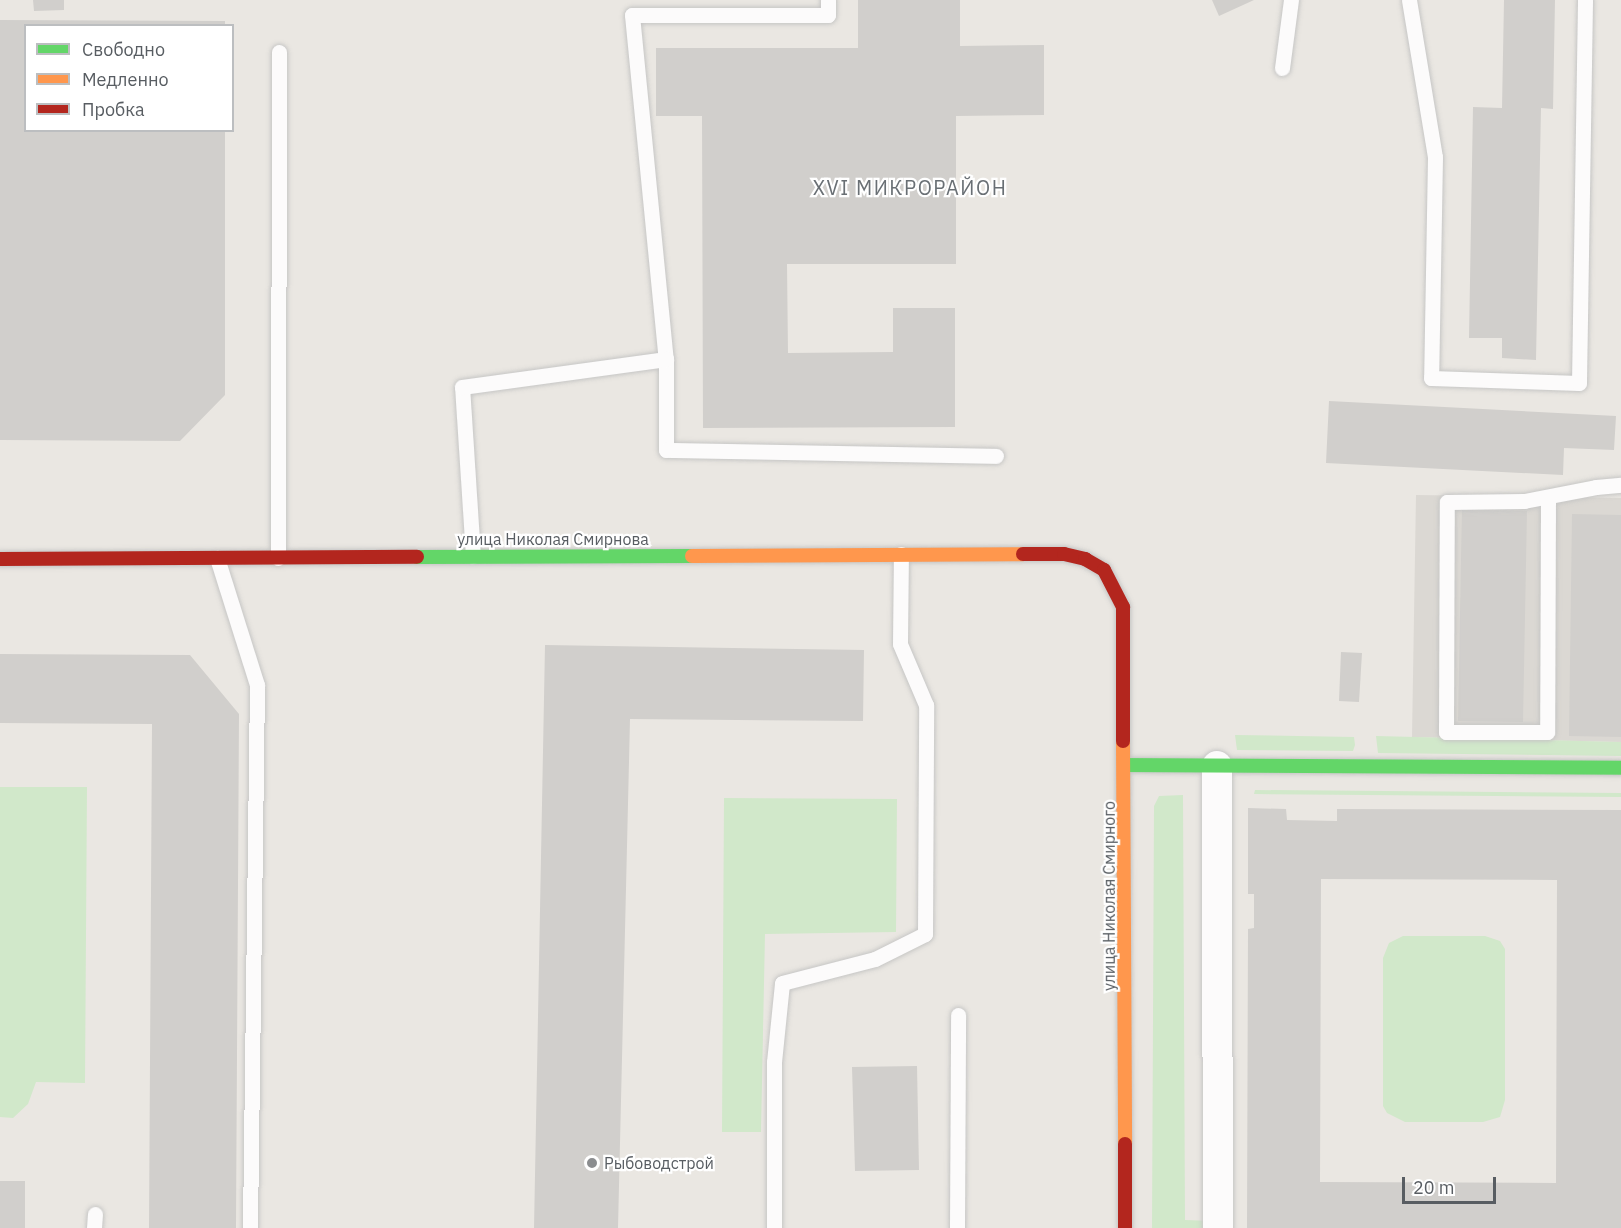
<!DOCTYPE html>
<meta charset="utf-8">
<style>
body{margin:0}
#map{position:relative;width:1621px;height:1228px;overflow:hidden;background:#eae7e2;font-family:"IBM Plex Sans",sans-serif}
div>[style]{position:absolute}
.industrial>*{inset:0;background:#dbd8d3}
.green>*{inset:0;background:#d1e8ca}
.building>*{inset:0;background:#d1cfcc}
.roads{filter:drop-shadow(0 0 2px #c6c6c5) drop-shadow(0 0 2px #c6c6c5)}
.lane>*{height:15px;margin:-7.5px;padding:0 7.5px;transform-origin:7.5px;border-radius:7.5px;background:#fcfbfb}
.street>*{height:30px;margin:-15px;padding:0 15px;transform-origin:15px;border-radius:15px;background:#fcfbfb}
.fast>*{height:14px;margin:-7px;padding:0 7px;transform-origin:7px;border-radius:7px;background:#63d668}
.slow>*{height:14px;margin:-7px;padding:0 7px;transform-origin:7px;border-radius:7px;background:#ff974d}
.jam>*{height:14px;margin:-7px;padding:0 7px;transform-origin:7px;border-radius:7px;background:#b3261e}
.dots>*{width:16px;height:16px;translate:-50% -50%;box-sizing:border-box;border:3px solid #fff;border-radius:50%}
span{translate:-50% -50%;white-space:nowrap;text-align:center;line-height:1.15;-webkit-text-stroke:4.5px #fff;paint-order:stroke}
.street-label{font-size:16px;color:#585d62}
.poi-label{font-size:16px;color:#585d62}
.left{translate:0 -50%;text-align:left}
.quarter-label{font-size:20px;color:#696f74;letter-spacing:1.5px}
.legend{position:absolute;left:24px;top:24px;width:210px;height:108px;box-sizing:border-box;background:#fff;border:2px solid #bcbec0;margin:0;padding:8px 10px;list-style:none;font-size:18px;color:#585d62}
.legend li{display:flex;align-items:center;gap:12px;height:30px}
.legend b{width:30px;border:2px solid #bcbec0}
.scale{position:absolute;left:1402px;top:1177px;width:94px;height:27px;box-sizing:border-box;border:3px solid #585d62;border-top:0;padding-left:8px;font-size:18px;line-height:21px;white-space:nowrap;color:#585d62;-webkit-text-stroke:4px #fff;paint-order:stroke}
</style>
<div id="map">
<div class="industrial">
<i style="clip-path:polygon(1416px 495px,1621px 498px,1621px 742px,1412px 737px)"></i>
</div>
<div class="green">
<i style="clip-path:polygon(1235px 735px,1354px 737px,1355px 745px,1353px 751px,1237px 750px)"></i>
<i style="clip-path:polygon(1376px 736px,1621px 742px,1621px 756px,1378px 753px)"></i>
<i style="clip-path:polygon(0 787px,87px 787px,85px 1083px,36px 1082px,28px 1104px,13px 1118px,0 1117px)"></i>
<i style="clip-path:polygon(1255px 790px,1621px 793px,1621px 797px,1254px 794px)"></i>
<i style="clip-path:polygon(1183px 795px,1185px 1220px,1212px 1221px,1212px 1228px,1152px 1228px,1154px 806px,1159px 796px)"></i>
<i style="clip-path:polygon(724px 798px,897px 799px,896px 932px,765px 934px,761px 1132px,722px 1132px)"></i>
<i style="clip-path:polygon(1403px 936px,1485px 936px,1500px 941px,1505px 949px,1505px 1100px,1500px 1117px,1483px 1122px,1405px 1122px,1387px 1113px,1383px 1106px,1383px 958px,1389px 943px)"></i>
</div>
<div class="building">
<i style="clip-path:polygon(33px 0,64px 0,64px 10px,34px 11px)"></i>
<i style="clip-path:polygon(858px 0,960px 0,960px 46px,1044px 45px,1044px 115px,956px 116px,956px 264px,787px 264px,788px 353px,893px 352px,893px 308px,955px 308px,955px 427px,703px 428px,702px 116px,656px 116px,656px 48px,858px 48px)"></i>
<i style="clip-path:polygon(1212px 0,1254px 0,1219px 16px)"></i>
<i style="clip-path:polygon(1504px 0,1555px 0,1553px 109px,1541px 108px,1536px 360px,1502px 358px,1502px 338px,1469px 338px,1473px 107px,1502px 108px)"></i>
<i style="clip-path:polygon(0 20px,225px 21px,225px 26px,26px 26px,26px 130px,225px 130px,225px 395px,180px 441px,0 440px)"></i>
<i style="clip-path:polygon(1329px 401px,1616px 416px,1614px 450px,1564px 448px,1563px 475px,1326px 463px)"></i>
<i style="clip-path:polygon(1462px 510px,1527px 511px,1523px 722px,1458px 721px)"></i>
<i style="clip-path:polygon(1572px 514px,1621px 515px,1621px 737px,1569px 736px)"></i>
<i style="clip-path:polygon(545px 645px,864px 650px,863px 721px,630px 719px,618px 1228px,534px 1228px)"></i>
<i style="clip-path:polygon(1341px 652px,1362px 653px,1359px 702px,1339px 701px)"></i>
<i style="clip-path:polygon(0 654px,190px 655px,239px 714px,236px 1228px,149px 1228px,152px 724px,0 723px)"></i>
<i style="clip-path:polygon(evenodd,1248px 808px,1286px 809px,1287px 820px,1337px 821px,1337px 809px,1621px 810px,1621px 1228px,1247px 1228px,1248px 929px,1254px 928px,1254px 894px,1248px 894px,1248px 808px,1321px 879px,1557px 880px,1556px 1183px,1320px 1182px,1321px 879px)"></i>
<i style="clip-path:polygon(917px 1066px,919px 1170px,855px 1171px,852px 1067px)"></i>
<i style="clip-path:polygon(0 1181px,25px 1181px,25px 1228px,0 1228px)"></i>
</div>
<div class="roads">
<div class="lane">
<i style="left:828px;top:0;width:15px;rotate:90deg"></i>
<i style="left:828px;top:15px;width:196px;rotate:180deg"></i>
<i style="left:632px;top:15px;width:346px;rotate:84.4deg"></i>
<i style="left:666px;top:359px;width:91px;rotate:90deg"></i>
<i style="left:666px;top:450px;width:330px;rotate:1deg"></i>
<i style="left:1409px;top:0;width:159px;rotate:80.6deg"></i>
<i style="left:1435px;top:157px;width:221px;rotate:91deg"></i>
<i style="left:1431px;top:378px;width:148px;rotate:1.9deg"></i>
<i style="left:1579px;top:383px;width:383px;rotate:-89.1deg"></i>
<i style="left:1282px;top:68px;width:69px;rotate:-82.5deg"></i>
<i style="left:1548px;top:497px;width:235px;rotate:90.2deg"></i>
<i style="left:1547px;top:732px;width:101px;rotate:180deg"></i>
<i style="left:1446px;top:732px;width:230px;rotate:-89.8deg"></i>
<i style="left:1447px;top:502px;width:77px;rotate:-0.7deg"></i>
<i style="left:1524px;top:501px;width:73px;rotate:-11deg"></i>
<i style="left:1596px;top:487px;width:25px;rotate:-5deg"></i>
<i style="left:473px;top:556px;width:169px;rotate:-93.7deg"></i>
<i style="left:462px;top:387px;width:206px;rotate:-7.8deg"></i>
<i style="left:217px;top:558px;width:133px;rotate:72.5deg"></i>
<i style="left:257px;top:685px;width:543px;rotate:90.74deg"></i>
<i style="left:278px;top:558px;width:506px;rotate:-89.89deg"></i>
<i style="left:94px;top:1228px;width:14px;rotate:-86deg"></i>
<i style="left:774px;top:1228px;width:166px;rotate:-90deg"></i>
<i style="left:774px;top:1062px;width:79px;rotate:-84.2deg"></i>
<i style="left:782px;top:983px;width:96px;rotate:-14.5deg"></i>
<i style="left:875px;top:959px;width:56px;rotate:-26.6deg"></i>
<i style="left:925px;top:934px;width:229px;rotate:-89.7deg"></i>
<i style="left:926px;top:705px;width:66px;rotate:-113.1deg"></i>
<i style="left:900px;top:644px;width:90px;rotate:-89.4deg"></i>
<i style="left:957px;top:1228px;width:213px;rotate:-89.7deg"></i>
</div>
<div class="street">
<i style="left:1217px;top:766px;width:462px;rotate:89.9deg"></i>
</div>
<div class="fast">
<i style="left:417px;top:557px;width:275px;rotate:-0.2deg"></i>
<i style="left:1125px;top:765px;width:496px;rotate:0.3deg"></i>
</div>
<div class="slow">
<i style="left:692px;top:556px;width:331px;rotate:-0.3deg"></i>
<i style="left:1123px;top:741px;width:403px;rotate:89.7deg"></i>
</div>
<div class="jam">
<i style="left:1023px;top:554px;width:41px"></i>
<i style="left:1064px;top:554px;width:22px;rotate:13deg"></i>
<i style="left:1085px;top:559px;width:22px;rotate:30deg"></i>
<i style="left:1104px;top:570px;width:42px;rotate:62.8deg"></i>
<i style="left:1123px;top:607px;width:134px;rotate:90deg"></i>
<i style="left:0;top:559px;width:417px;rotate:-0.3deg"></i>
<i style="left:1125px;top:1144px;width:84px;rotate:90deg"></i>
</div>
</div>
<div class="dots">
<i style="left:592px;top:1163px;background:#8b8d8f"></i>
</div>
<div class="street-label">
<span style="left:553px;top:539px">улица Николая Смирнова</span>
<span style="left:1109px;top:896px;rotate:-90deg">улица Николая Смирного</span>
</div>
<div class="poi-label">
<span class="left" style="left:604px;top:1163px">Рыбоводстрой</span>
</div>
<div class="quarter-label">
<span style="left:910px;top:187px">XVI МИКРОРАЙОН</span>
</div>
<ul class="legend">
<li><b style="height:8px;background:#63d668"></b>Свободно</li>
<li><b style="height:8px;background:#ff974d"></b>Медленно</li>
<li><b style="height:8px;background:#b3261e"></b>Пробка</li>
</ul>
<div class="scale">20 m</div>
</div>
